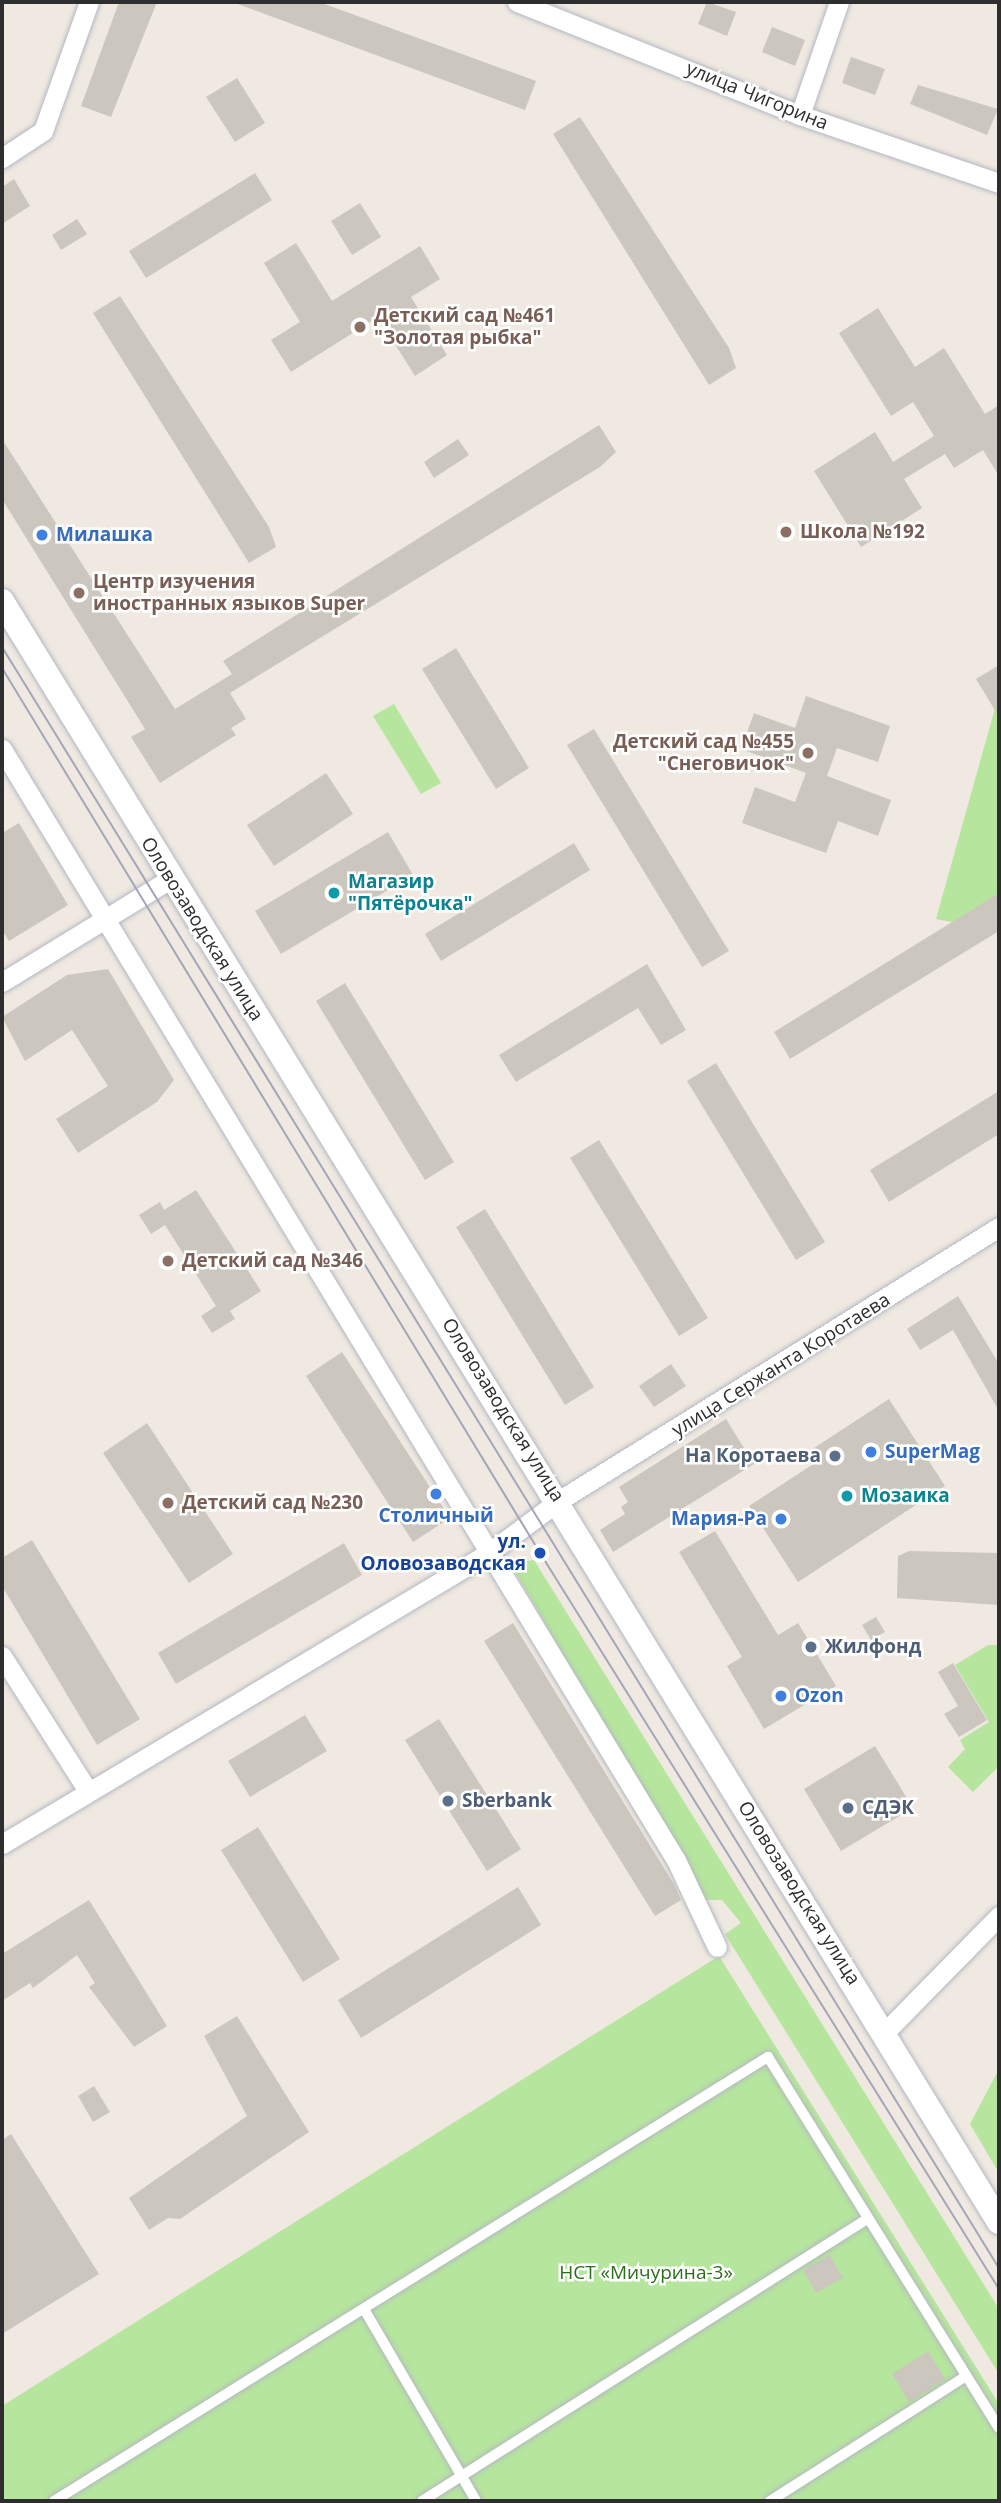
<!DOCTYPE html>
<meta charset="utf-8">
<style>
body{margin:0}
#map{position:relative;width:1001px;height:2503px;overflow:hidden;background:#efe9e1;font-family:"Open Sans",sans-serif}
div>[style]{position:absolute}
.green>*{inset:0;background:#b6e59e}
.building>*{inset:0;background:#cbc7bf}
.roads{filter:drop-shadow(0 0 2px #b4b7c1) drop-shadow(0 0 2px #b4b7c1)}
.service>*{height:10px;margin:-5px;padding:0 5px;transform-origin:5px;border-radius:5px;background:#fff}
.minor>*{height:19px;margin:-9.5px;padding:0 9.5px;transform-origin:9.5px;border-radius:9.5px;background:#fff}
.tertiary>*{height:24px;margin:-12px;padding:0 12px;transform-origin:12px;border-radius:12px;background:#fff}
.tram>*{height:2px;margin:-1px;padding:0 1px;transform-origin:1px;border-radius:1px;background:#a3a6b8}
.dots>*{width:19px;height:19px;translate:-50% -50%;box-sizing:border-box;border:4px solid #fff;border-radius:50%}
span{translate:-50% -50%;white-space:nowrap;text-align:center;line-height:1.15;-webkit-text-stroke:5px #fff;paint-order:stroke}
.street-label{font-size:19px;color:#2e2e2e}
.education-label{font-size:19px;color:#785e54;font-weight:700}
.left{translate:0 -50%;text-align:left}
.right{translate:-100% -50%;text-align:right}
.shop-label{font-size:19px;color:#366cbe;font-weight:700}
.culture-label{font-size:19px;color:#0d838f;font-weight:700}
.service-label{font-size:19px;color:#4e5e75;font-weight:700}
.transit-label{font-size:19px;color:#164399;font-weight:700}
.park-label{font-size:19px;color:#2c6e1b}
.frame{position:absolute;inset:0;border:4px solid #2e2e2e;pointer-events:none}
</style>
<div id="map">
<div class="green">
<i style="clip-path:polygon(999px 694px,999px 931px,936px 919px)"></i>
<i style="clip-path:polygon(394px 704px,441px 783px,421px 794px,373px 716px)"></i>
<i style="clip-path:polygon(534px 1560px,999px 2309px,999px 2374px,725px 1934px,741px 1923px,722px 1900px,706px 1900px,510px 1563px)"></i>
<i style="clip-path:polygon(988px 1645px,999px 1645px,999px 1766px,973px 1792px,948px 1767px,965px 1749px,960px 1740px,989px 1722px,955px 1665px)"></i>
<i style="clip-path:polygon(719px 1956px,999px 2404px,999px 2501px,2px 2501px,2px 2406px)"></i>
<i style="clip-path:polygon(999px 2069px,999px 2173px,970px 2124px)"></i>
</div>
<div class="building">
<i style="clip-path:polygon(119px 2px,157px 2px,111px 117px,81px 106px)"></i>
<i style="clip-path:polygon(232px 2px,319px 2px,536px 81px,525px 110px)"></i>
<i style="clip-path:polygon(707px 2px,736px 12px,727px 36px,698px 24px)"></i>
<i style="clip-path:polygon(772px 27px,805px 40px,795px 66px,762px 52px)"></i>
<i style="clip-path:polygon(851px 57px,885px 69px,875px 95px,842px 83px)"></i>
<i style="clip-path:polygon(237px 78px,265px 123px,235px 142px,206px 97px)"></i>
<i style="clip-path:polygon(918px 85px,998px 109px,987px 135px,910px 104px)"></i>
<i style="clip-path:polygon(580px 117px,729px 348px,736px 368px,709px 385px,553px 134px)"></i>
<i style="clip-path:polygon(255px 173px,272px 200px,146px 278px,129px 251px)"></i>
<i style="clip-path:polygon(14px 179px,30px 206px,2px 224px,2px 187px)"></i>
<i style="clip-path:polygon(360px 203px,381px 237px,352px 255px,331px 221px)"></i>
<i style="clip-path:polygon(77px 219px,87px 234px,61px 250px,52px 235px)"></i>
<i style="clip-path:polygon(296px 243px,332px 301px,420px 246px,440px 279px,411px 297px,447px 355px,415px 376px,378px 317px,291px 372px,271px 340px,300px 322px,264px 263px)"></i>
<i style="clip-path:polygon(120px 296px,269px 527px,276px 547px,249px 563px,93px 313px)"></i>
<i style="clip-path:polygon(878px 308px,915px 367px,944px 348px,985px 414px,999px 405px,999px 476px,983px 450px,954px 468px,945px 454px,904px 479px,922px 508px,861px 547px,814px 471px,875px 432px,893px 462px,934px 436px,913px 402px,891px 416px,839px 333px)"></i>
<i style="clip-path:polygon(599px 425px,616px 452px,600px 467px,230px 693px,246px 719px,231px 728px,236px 735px,160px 783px,131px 737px,145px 729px,2px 499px,2px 439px,175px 709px,232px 674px,223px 661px)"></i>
<i style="clip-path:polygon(458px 439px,469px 455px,434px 478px,424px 462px)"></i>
<i style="clip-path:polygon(456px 648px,529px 768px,496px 789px,422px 669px)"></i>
<i style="clip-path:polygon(999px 665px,999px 717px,976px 679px)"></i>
<i style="clip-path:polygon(806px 696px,890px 726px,878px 762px,837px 748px,827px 776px,891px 800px,878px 836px,838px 821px,826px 853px,742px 823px,755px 787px,795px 802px,806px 773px,741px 749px,754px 713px,795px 728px)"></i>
<i style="clip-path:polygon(594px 729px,729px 951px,702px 967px,567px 745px)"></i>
<i style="clip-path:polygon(326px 773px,353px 814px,274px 866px,247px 825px)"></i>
<i style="clip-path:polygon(19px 823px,68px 905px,9px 941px,2px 930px,2px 833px)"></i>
<i style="clip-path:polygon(388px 832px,413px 875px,281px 954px,255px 911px)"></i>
<i style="clip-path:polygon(574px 843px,590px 870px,441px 961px,425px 934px)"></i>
<i style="clip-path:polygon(999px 893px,999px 931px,790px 1059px,774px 1032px)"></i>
<i style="clip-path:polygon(647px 964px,686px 1030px,661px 1045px,638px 1008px,516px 1082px,499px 1055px)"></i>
<i style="clip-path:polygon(108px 969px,174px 1080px,157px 1102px,78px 1153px,56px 1119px,108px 1086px,72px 1030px,25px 1061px,2px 1017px,67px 975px)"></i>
<i style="clip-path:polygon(345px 983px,454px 1162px,425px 1180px,316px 1001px)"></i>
<i style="clip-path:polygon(716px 1063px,825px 1242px,796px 1260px,687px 1081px)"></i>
<i style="clip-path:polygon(999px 1091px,999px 1134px,889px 1202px,870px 1170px)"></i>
<i style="clip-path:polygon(599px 1140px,708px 1318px,679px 1336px,570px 1158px)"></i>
<i style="clip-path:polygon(196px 1190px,261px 1291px,230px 1311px,235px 1319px,212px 1333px,201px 1316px,216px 1306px,165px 1225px,151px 1234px,139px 1215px,160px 1202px,164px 1210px)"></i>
<i style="clip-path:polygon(485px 1209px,594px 1387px,565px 1405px,456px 1227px)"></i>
<i style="clip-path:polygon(958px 1296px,999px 1364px,999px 1411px,953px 1330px,920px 1350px,907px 1329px)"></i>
<i style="clip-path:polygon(342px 1352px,450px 1518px,413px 1542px,306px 1376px)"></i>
<i style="clip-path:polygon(671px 1364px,686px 1386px,654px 1407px,639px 1386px)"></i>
<i style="clip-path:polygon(889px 1399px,945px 1486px,798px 1582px,749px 1506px,818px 1461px,811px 1450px)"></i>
<i style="clip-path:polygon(726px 1419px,754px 1464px,613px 1552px,600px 1530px,625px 1514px,621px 1507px,628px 1502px,619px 1487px)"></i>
<i style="clip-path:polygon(147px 1423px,233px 1554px,189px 1583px,103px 1453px)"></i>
<i style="clip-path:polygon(715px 1531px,778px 1635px,798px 1623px,836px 1686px,764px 1729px,727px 1666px,742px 1657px,679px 1552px)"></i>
<i style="clip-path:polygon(32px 1540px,140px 1719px,97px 1745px,2px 1586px,2px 1558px)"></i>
<i style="clip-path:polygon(344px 1543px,362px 1575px,176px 1684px,158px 1653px)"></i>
<i style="clip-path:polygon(909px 1551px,999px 1553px,999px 1605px,897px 1598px,898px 1556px)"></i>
<i style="clip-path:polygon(876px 1617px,885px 1632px,871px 1640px,862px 1625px)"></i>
<i style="clip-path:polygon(513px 1623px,675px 1886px,681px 1900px,655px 1916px,484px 1641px)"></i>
<i style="clip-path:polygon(953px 1663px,987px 1720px,959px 1737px,944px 1714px,958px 1706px,938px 1672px)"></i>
<i style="clip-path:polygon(305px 1715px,327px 1751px,250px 1797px,228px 1761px)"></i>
<i style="clip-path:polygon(439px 1719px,521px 1849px,487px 1871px,405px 1740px)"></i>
<i style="clip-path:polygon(875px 1746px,913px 1808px,841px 1851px,804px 1789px)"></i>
<i style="clip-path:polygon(258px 1827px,340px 1959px,303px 1982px,221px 1850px)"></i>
<i style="clip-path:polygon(518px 1887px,541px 1925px,361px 2038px,338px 2000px)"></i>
<i style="clip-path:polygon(89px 1900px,167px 2026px,134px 2047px,89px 1987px,95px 1983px,77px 1955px,33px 1988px,30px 1983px,2px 2001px,2px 1954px)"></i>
<i style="clip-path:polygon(237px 2016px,309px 2132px,180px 2219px,168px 2218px,149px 2230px,129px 2198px,247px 2116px,204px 2036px)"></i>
<i style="clip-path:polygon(94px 2086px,110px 2112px,93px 2122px,78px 2096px)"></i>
<i style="clip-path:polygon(11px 2134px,99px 2274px,2px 2334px,2px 2140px)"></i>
<i style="clip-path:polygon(830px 2255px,843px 2278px,816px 2293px,803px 2270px)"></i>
<i style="clip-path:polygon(928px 2351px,945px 2379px,909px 2402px,892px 2374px)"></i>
</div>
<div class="roads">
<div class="service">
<i style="left:364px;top:2309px;width:222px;rotate:59.7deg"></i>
<i style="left:54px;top:2501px;width:841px;rotate:-31.88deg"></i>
<i style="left:768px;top:2057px;width:437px;rotate:58.1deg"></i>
<i style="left:422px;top:2501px;width:527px;rotate:-32.36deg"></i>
<i style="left:770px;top:2501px;width:231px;rotate:-32.5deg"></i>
</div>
<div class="minor">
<i style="left:517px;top:2px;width:305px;rotate:21.8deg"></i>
<i style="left:800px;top:115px;width:210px;rotate:18.9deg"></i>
<i style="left:800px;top:115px;width:120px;rotate:-71deg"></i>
<i style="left:2px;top:158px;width:49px;rotate:-33.4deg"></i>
<i style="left:43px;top:131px;width:137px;rotate:-70.4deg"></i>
<i style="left:2px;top:749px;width:1299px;rotate:58.76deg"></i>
<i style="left:676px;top:1860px;width:96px;rotate:64.8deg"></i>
<i style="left:2px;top:982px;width:197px;rotate:-31.5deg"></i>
<i style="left:2px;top:1656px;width:160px;rotate:57.5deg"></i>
<i style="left:2px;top:1844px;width:565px;rotate:-30.88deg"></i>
<i style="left:487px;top:1554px;width:91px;rotate:-36.5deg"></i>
<i style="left:560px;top:1500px;width:517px;rotate:-31.88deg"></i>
<i style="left:885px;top:2032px;width:163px;rotate:-45.5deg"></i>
</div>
<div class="tertiary">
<i style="left:2px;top:601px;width:1903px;rotate:58.41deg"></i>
</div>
</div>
<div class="tram">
<i style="left:2px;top:647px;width:1903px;rotate:58.41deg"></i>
<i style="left:2px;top:668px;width:1036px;rotate:58.7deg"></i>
<i style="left:540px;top:1553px;width:867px;rotate:58.05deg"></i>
</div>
<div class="dots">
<i style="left:360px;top:327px;background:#8d6e63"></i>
<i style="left:786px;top:532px;background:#8d6e63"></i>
<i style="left:42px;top:535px;background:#3f7fe0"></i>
<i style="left:79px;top:593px;background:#8d6e63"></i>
<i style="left:808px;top:753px;background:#8d6e63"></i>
<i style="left:334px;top:893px;background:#0f9aa8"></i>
<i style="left:168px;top:1261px;background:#8d6e63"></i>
<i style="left:871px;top:1452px;background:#3f7fe0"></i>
<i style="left:835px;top:1456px;background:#5c6f8a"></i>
<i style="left:436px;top:1494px;background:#3f7fe0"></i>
<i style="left:847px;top:1496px;background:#0f9aa8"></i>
<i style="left:168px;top:1503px;background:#8d6e63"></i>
<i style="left:781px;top:1519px;background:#3f7fe0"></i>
<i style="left:540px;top:1553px;background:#1a4fb4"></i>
<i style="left:811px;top:1647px;background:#5c6f8a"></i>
<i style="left:781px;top:1696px;background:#3f7fe0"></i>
<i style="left:448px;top:1801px;background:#5c6f8a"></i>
<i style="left:848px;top:1808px;background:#5c6f8a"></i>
</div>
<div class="street-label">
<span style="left:757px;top:96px;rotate:22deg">улица Чигорина</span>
<span style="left:202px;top:929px;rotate:58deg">Оловозаводская улица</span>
<span style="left:781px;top:1365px;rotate:-32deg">улица Сержанта Коротаева</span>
<span style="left:503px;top:1410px;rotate:58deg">Оловозаводская улица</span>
<span style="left:799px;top:1893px;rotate:58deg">Оловозаводская улица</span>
</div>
<div class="education-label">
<span class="left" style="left:374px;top:327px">Детский сад №461<br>"Золотая рыбка"</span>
<span class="left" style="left:800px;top:532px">Школа №192</span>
<span class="left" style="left:93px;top:593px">Центр изучения<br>иностранных языков Super</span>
<span class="right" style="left:794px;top:753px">Детский сад №455<br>"Снеговичок"</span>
<span class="left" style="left:182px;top:1261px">Детский сад №346</span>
<span class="left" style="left:182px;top:1503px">Детский сад №230</span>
</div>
<div class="shop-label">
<span class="left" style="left:56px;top:535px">Милашка</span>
<span class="left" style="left:885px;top:1452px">SuperMag</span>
<span style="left:436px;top:1516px">Столичный</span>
<span class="right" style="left:767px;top:1519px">Мария-Ра</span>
<span class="left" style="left:795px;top:1696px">Ozon</span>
</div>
<div class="culture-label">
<span class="left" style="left:348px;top:893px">Магазир<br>"Пятёрочка"</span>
<span class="left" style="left:861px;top:1496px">Мозаика</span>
</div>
<div class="service-label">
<span class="right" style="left:821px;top:1456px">На Коротаева</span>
<span class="left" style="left:825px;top:1647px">Жилфонд</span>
<span class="left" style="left:462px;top:1801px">Sberbank</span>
<span class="left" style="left:862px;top:1808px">СДЭК</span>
</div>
<div class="transit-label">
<span class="right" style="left:526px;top:1553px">ул.<br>Оловозаводская</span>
</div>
<div class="park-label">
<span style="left:646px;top:2273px">НСТ «Мичурина-3»</span>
</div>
<div class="frame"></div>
</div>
